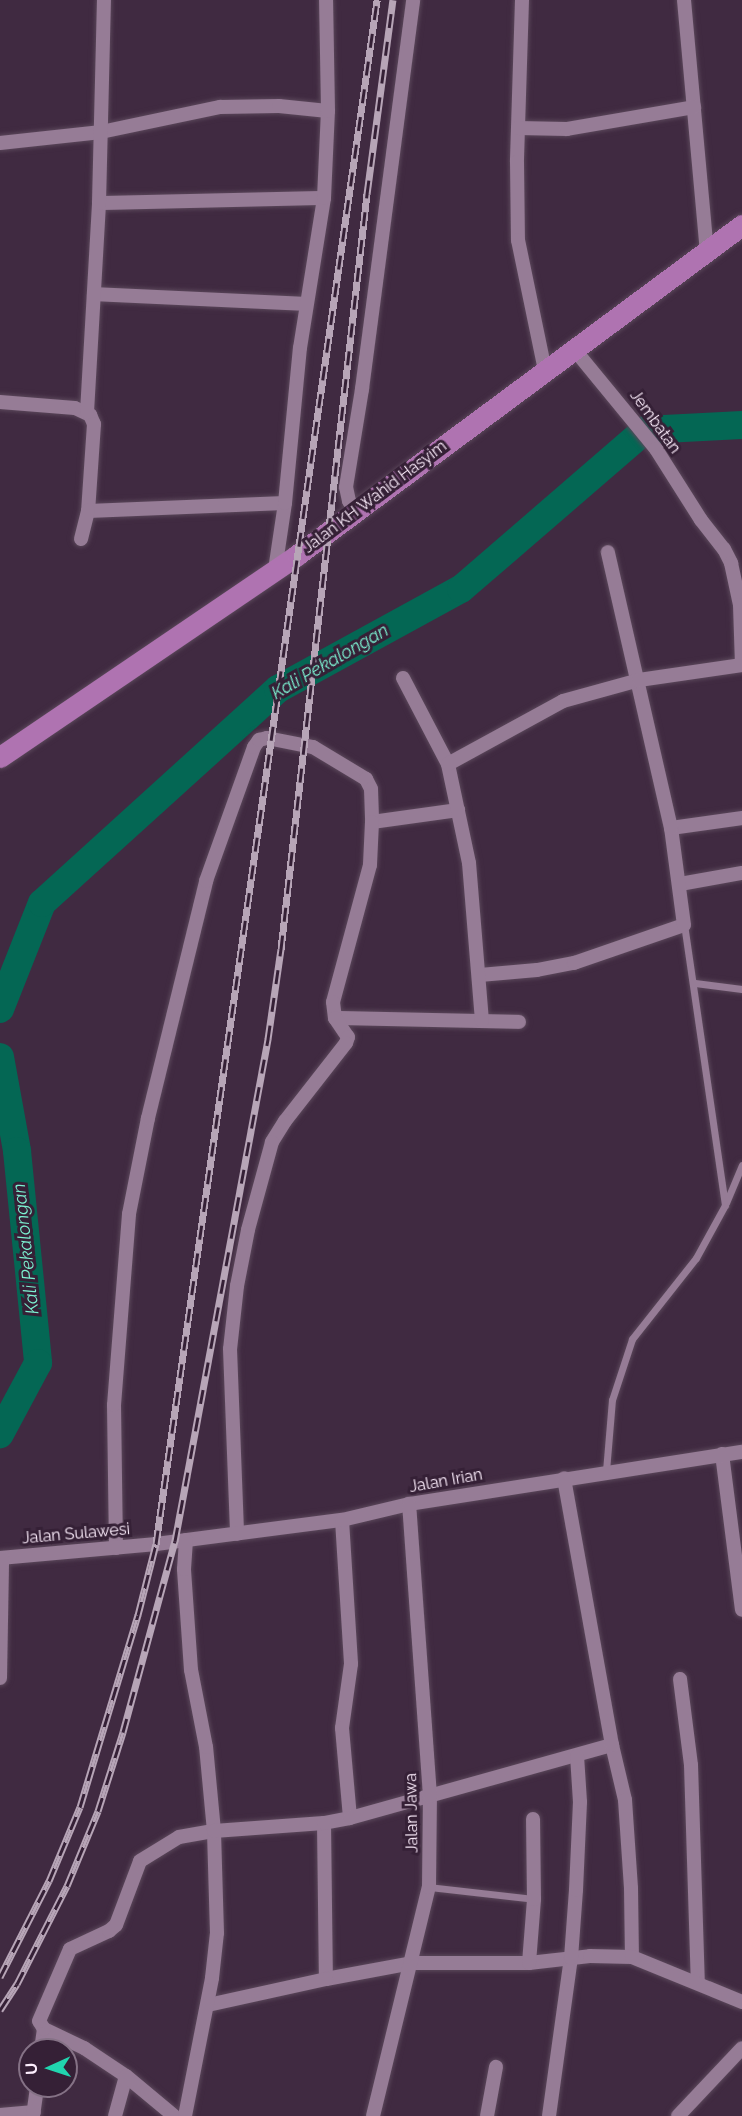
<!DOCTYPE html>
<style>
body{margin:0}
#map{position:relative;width:742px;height:2116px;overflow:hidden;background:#402a41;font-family:Raleway,sans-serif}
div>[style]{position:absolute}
.river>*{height:28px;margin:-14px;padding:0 14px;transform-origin:14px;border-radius:14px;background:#046754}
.roads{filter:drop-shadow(0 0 2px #5a475a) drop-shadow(0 0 2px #5a475a)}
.lane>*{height:7px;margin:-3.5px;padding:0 3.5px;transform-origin:3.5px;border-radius:3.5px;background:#967c96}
.street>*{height:14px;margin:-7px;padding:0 7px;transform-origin:7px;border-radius:7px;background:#967c96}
.primary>*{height:21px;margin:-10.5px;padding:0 10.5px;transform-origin:10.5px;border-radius:10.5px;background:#af73b1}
.rail>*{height:7px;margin-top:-3.5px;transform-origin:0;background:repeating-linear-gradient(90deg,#352036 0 14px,#b7a5b7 0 28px);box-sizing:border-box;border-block:2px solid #b7a5b7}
span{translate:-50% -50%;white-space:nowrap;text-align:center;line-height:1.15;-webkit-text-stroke:6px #352036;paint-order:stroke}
.street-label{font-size:16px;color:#fdeefd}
.water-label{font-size:18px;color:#7cf1d1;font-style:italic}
.north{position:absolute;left:18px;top:2038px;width:60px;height:60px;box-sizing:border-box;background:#352036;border:2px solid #857286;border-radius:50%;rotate:267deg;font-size:16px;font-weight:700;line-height:24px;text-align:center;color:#fdeefd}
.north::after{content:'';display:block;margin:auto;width:21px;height:27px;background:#21d5af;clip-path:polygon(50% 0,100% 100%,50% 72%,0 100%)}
</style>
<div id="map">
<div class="river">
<i style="left:0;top:1009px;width:114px;rotate:-68.4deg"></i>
<i style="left:42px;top:903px;width:319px;rotate:-42.2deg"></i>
<i style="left:278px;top:689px;width:209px;rotate:-28.7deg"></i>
<i style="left:461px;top:589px;width:243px;rotate:-40.8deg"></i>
<i style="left:645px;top:430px;width:97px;rotate:-3deg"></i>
<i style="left:0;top:1057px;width:96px;rotate:79.7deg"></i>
<i style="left:17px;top:1151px;width:213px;rotate:84.3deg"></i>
<i style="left:38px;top:1363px;width:81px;rotate:118.2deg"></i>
</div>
<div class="roads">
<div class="lane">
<i style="left:695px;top:983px;width:47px;rotate:7.3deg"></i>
<i style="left:726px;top:1203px;width:41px;rotate:-67.2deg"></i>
<i style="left:606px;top:1471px;width:71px;rotate:-85.2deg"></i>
<i style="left:612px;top:1400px;width:64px;rotate:-71.8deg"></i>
<i style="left:632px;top:1339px;width:103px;rotate:-51.7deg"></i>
<i style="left:696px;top:1258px;width:60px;rotate:-61.3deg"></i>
<i style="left:725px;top:1205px;width:283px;rotate:-98.3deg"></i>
<i style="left:429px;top:1887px;width:106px;rotate:6.5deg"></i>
</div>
<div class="street">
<i style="left:522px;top:0;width:162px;rotate:91.8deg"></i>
<i style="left:517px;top:162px;width:78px;rotate:89.3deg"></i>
<i style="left:518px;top:240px;width:133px;rotate:78.3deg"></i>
<i style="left:684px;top:0;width:253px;rotate:84.8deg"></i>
<i style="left:518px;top:128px;width:49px;rotate:1.2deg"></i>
<i style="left:567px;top:129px;width:129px;rotate:-9.8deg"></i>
<i style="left:0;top:143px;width:102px;rotate:-6.2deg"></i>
<i style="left:101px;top:132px;width:122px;rotate:-11.9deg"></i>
<i style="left:220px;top:107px;width:59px;rotate:-1deg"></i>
<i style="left:279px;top:106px;width:49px;rotate:5.8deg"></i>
<i style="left:99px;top:203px;width:225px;rotate:-1.3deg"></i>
<i style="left:94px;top:294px;width:212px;rotate:2.7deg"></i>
<i style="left:574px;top:349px;width:129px;rotate:50.6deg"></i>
<i style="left:656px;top:449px;width:84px;rotate:57.6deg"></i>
<i style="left:701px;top:520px;width:37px;rotate:52deg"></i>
<i style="left:724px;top:549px;width:16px;rotate:63deg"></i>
<i style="left:731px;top:563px;width:43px;rotate:77.9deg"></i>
<i style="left:740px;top:605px;width:60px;rotate:88.1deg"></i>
<i style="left:0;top:402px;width:75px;rotate:4.6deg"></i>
<i style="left:75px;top:408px;width:17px;rotate:25deg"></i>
<i style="left:90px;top:415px;width:10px;rotate:66deg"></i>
<i style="left:94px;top:424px;width:87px;rotate:93.9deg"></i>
<i style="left:88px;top:511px;width:197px;rotate:-2.3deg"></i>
<i style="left:87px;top:412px;width:209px;rotate:-86.7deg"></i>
<i style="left:99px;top:203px;width:203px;rotate:-88.6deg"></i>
<i style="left:356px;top:511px;width:12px;rotate:-125deg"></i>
<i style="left:349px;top:501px;width:14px;rotate:-102deg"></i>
<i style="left:346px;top:487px;width:99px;rotate:-80.7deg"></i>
<i style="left:362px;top:389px;width:392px;rotate:-82.5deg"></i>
<i style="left:81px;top:539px;width:29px;rotate:-76deg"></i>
<i style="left:275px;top:570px;width:68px;rotate:-81.5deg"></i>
<i style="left:285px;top:503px;width:156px;rotate:-84.5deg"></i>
<i style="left:300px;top:348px;width:152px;rotate:-80.9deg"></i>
<i style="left:324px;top:198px;width:87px;rotate:-87.4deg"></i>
<i style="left:328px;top:111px;width:111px;rotate:-91deg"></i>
<i style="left:403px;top:678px;width:97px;rotate:62.4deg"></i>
<i style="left:372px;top:822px;width:87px;rotate:-7.9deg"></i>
<i style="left:671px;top:828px;width:72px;rotate:-8deg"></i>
<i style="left:680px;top:884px;width:63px;rotate:-10.1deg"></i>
<i style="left:480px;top:975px;width:57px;rotate:-5deg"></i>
<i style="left:537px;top:970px;width:38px;rotate:-11deg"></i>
<i style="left:574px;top:963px;width:116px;rotate:-19.1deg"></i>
<i style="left:684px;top:925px;width:98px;rotate:-97.6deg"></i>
<i style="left:671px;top:828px;width:283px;rotate:-102.9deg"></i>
<i style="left:335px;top:1018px;width:184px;rotate:1.2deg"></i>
<i style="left:482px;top:1021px;width:159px;rotate:-94.7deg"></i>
<i style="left:469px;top:863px;width:101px;rotate:-102deg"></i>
<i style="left:448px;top:764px;width:131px;rotate:-28.7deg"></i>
<i style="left:563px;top:701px;width:79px;rotate:-15.4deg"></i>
<i style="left:639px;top:680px;width:104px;rotate:-8.3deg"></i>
<i style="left:722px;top:1454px;width:157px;rotate:82.7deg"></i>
<i style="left:342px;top:1520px;width:144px;rotate:86.4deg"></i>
<i style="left:351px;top:1664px;width:65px;rotate:98deg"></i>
<i style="left:342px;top:1728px;width:90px;rotate:84.9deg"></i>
<i style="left:116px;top:1548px;width:143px;rotate:-90.8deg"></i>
<i style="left:114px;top:1405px;width:192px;rotate:-85.5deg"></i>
<i style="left:129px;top:1214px;width:98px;rotate:-78.8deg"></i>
<i style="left:148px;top:1118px;width:244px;rotate:-76.2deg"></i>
<i style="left:206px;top:881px;width:142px;rotate:-70.3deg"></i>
<i style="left:254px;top:747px;width:9px;rotate:-54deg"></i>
<i style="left:259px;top:740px;width:8px;rotate:-14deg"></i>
<i style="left:267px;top:738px;width:47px;rotate:11.1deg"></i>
<i style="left:313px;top:747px;width:62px;rotate:31.1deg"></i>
<i style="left:366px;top:779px;width:11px;rotate:63deg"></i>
<i style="left:371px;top:789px;width:33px;rotate:88deg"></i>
<i style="left:372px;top:822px;width:43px;rotate:92.7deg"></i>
<i style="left:370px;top:865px;width:142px;rotate:105.1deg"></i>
<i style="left:333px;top:1002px;width:16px;rotate:83deg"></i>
<i style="left:335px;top:1018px;width:23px;rotate:56deg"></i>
<i style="left:348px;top:1037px;width:6px;rotate:108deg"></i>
<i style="left:346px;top:1043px;width:99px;rotate:128deg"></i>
<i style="left:285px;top:1121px;width:25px;rotate:122deg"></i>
<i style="left:272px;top:1142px;width:91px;rotate:105.3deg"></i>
<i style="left:248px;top:1230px;width:57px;rotate:101.1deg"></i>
<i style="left:237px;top:1286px;width:63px;rotate:96.3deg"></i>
<i style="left:230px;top:1349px;width:185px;rotate:87.8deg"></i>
<i style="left:0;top:1558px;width:157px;rotate:-5.1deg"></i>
<i style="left:156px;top:1544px;width:188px;rotate:-7.4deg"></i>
<i style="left:342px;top:1520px;width:69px;rotate:-13.4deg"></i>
<i style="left:409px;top:1504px;width:337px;rotate:-8.9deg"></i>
<i style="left:0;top:1678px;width:120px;rotate:-89deg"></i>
<i style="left:680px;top:1679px;width:87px;rotate:82.7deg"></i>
<i style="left:691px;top:1765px;width:218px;rotate:88.2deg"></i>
<i style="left:612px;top:1745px;width:57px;rotate:76.7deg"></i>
<i style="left:625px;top:1800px;width:88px;rotate:86.1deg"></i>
<i style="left:631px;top:1888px;width:69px;rotate:89.2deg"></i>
<i style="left:324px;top:1823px;width:156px;rotate:89.3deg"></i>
<i style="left:326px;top:1979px;width:87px;rotate:-10.5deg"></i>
<i style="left:412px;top:1963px;width:117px"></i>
<i style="left:529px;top:1963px;width:61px;rotate:-6.5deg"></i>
<i style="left:590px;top:1956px;width:42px;rotate:1.4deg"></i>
<i style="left:632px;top:1957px;width:119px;rotate:22.2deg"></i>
<i style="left:529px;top:1963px;width:64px;rotate:-85.5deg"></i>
<i style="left:534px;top:1899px;width:80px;rotate:-90.7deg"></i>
<i style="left:208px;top:2005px;width:121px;rotate:-12.4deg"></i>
<i style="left:41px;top:2050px;width:21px;rotate:-82deg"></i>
<i style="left:126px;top:2076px;width:50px;rotate:-146.3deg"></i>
<i style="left:84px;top:2048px;width:44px;rotate:-154.6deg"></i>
<i style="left:44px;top:2029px;width:9px;rotate:-122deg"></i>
<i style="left:39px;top:2021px;width:78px;rotate:-66.7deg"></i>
<i style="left:70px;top:1949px;width:43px;rotate:-24.8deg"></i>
<i style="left:109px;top:1931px;width:9px;rotate:-41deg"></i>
<i style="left:116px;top:1925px;width:68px;rotate:-69.4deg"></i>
<i style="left:140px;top:1861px;width:46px;rotate:-31.6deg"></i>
<i style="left:179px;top:1837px;width:36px;rotate:-10deg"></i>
<i style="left:214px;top:1831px;width:84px;rotate:-95.4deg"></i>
<i style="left:206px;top:1747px;width:78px;rotate:-101deg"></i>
<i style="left:191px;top:1670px;width:101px;rotate:-94deg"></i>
<i style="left:184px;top:1569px;width:29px;rotate:-86deg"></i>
<i style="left:0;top:2115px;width:34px;rotate:-5deg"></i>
<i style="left:33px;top:2116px;width:30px;rotate:-82deg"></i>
<i style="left:115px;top:2116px;width:41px;rotate:-74.6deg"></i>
<i style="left:126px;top:2076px;width:62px;rotate:39.8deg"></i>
<i style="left:185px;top:2116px;width:141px;rotate:-78.9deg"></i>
<i style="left:212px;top:1978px;width:45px;rotate:-83.7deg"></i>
<i style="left:217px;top:1933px;width:102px;rotate:-91.7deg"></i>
<i style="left:214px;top:1831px;width:110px;rotate:-4.2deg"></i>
<i style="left:324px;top:1823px;width:26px;rotate:-11deg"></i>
<i style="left:350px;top:1818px;width:272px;rotate:-15.6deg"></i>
<i style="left:612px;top:1745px;width:271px;rotate:-100.2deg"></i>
<i style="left:373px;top:2116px;width:236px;rotate:-76.3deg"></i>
<i style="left:429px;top:1887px;width:91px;rotate:-89.4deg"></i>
<i style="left:430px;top:1796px;width:293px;rotate:-94.1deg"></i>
<i style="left:487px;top:2116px;width:50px;rotate:-79.6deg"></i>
<i style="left:549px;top:2116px;width:160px;rotate:-82.1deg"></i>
<i style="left:571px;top:1958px;width:68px;rotate:-85.8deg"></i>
<i style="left:576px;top:1890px;width:88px;rotate:-87.4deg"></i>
<i style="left:580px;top:1802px;width:46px;rotate:-93.7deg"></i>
<i style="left:678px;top:2116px;width:93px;rotate:-46.7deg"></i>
</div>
<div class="primary">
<i style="left:0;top:757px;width:359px;rotate:-34.2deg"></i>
<i style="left:297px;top:555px;width:554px;rotate:-36.56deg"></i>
</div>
</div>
<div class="rail">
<i style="left:0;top:1977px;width:108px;rotate:-63deg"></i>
<i style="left:49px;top:1881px;width:80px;rotate:-67.3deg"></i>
<i style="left:80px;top:1807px;width:201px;rotate:-73.2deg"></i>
<i style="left:138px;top:1615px;width:73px;rotate:-75.8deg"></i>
<i style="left:156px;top:1544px;width:1560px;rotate:-81.85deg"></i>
<i style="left:0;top:2010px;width:31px;rotate:-57deg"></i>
<i style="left:17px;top:1984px;width:110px;rotate:-63deg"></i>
<i style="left:67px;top:1886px;width:81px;rotate:-67.5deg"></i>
<i style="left:98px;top:1811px;width:83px;rotate:-72.4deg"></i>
<i style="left:123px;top:1732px;width:198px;rotate:-74.8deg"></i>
<i style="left:175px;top:1541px;width:511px;rotate:-79.5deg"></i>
<i style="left:268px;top:1039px;width:91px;rotate:-81.8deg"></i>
<i style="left:281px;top:949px;width:760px;rotate:-83.5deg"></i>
<i style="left:367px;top:194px;width:196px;rotate:-82.4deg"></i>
</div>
<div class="street-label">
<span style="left:655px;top:422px;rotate:54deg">Jembatan</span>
<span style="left:375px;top:497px;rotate:-37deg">Jalan KH Wahid Hasyim</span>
<span style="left:446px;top:1481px;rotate:-10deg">Jalan Irian</span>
<span style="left:76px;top:1534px;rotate:-5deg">Jalan Sulawesi</span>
<span style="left:412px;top:1813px;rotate:-91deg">Jalan Jawa</span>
</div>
<div class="water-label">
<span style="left:330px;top:662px;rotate:-30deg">Kali Pekalongan</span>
<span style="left:26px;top:1249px;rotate:-96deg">Kali Pekalongan</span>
</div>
<div class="north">U</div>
</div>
